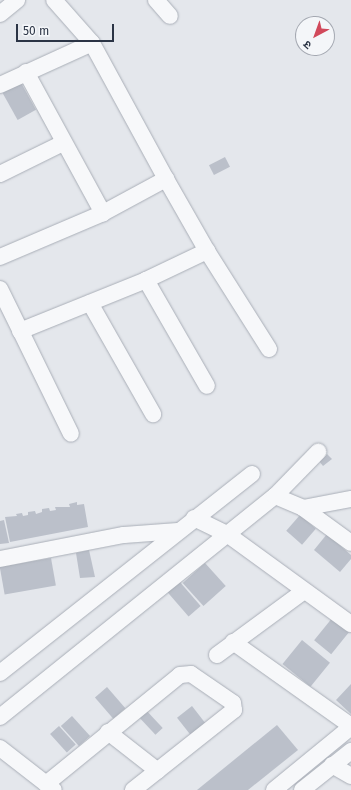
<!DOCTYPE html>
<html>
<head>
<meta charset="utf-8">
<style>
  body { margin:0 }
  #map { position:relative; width:351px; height:790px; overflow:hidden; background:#e4e7ec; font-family:"Fira Sans","Noto Sans Devanagari",sans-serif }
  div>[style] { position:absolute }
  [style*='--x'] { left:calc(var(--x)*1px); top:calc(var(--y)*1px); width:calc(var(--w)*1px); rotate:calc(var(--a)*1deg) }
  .building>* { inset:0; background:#bbc0ca; transform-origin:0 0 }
  .roads { filter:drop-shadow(0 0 1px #a9aeb7) drop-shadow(0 0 1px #a9aeb7) }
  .minor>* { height:16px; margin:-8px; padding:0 8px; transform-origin:8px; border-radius:8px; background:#f7f8fa }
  span { translate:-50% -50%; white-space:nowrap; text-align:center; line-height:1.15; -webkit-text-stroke:3px #f4f6f9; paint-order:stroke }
  .north { position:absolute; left:295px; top:16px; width:40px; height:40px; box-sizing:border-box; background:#f4f6f9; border:1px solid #a4a8b1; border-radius:50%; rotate:221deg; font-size:11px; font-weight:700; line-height:16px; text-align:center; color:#2b3445 }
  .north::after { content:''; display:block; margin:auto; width:14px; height:18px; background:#d1495b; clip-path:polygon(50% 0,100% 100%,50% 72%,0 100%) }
  .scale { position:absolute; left:16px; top:24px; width:98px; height:18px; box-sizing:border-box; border:2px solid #2b3445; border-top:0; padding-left:5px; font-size:12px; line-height:14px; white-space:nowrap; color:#2b3445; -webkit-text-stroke:3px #f4f6f9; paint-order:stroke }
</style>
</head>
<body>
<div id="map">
  <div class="building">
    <i style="left:20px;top:81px;width:33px;height:21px;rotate:61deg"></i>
    <i style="left:225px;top:157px;width:11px;height:18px;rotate:63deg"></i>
    <i style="clip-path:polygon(327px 454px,332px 459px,323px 466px,319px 461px)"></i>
    <i style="clip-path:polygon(77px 502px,77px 505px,84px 504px,88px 527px,10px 542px,5px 517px,17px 516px,16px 514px,22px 513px,23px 516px,28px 515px,28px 512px,35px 511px,36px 514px,42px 512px,42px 509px,49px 508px,50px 511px,56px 510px,55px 507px,70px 507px,69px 504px)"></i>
    <i style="left:300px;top:515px;width:21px;height:21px;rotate:41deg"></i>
    <i style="clip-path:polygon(4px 520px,9px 543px,0 544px,0 521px)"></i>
    <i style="clip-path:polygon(327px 534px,351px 555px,351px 559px,340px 572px,314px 550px)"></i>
    <i style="clip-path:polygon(89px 550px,95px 577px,80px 578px,76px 553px)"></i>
    <i style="left:51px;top:558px;width:28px;height:52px;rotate:80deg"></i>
    <i style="left:205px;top:563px;width:31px;height:30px;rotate:48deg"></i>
    <i style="left:179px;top:581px;width:33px;height:16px;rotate:49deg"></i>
    <i style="left:333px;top:617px;width:22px;height:30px;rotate:39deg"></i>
    <i style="left:302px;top:640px;width:36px;height:31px;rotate:39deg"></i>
    <i style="clip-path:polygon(351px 684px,351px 714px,336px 700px)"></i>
    <i style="left:107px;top:687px;width:28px;height:16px;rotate:49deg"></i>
    <i style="left:192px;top:706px;width:24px;height:19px;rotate:52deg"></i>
    <i style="left:145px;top:709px;width:26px;height:10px;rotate:47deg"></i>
    <i style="left:72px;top:716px;width:27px;height:15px;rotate:48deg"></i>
    <i style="clip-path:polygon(277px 725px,298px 750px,248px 790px,197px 790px)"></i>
    <i style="left:59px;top:726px;width:25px;height:12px;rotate:48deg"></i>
  </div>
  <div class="roads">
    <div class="minor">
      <i style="--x:156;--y:0;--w:21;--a:49"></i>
      <i style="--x:0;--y:14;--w:22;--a:-39"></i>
      <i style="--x:26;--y:72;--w:161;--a:61.4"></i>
      <i style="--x:103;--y:213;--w:72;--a:-28.4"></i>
      <i style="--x:166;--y:179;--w:155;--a:-118.6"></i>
      <i style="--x:92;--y:43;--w:57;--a:-131.5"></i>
      <i style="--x:0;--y:85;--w:101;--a:-24.5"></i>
      <i style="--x:0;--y:174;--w:70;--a:-26.2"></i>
      <i style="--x:207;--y:251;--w:116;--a:57.7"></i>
      <i style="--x:0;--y:257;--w:112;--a:-23.1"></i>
      <i style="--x:146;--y:280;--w:122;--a:60.1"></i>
      <i style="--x:0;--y:289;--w:161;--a:63.9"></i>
      <i style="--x:90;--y:303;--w:128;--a:60.4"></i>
      <i style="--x:20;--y:331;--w:136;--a:-22"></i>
      <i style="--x:146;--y:280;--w:68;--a:-25.4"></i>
      <i style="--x:207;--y:251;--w:83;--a:-119.7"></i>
      <i style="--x:275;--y:496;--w:30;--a:23"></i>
      <i style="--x:303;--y:508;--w:59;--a:36.1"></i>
      <i style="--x:303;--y:508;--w:49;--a:-10.6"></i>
      <i style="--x:194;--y:518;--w:37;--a:26"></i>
      <i style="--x:227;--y:534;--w:153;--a:36"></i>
      <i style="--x:0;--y:559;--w:126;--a:-11"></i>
      <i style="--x:124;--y:535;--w:54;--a:-4.2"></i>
      <i style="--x:233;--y:642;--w:145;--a:35.4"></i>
      <i style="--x:217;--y:655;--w:108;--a:-36.3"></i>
      <i style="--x:0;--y:673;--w:321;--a:-38.3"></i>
      <i style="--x:0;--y:717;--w:353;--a:-38.8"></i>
      <i style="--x:275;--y:496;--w:62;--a:-45.7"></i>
      <i style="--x:108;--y:732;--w:63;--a:38"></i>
      <i style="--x:0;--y:748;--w:68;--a:37.9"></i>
      <i style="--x:332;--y:765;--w:22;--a:30"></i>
      <i style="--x:46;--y:784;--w:173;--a:-39.1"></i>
      <i style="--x:180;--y:675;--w:11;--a:-5"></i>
      <i style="--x:191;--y:674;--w:51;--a:34.6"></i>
      <i style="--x:233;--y:703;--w:7;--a:82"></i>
      <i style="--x:234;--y:710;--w:129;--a:141.6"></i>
      <i style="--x:274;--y:790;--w:99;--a:-39.3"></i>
      <i style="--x:302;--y:790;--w:63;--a:-38.5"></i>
    </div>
  </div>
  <div class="north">उ</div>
  <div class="scale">50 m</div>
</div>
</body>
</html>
